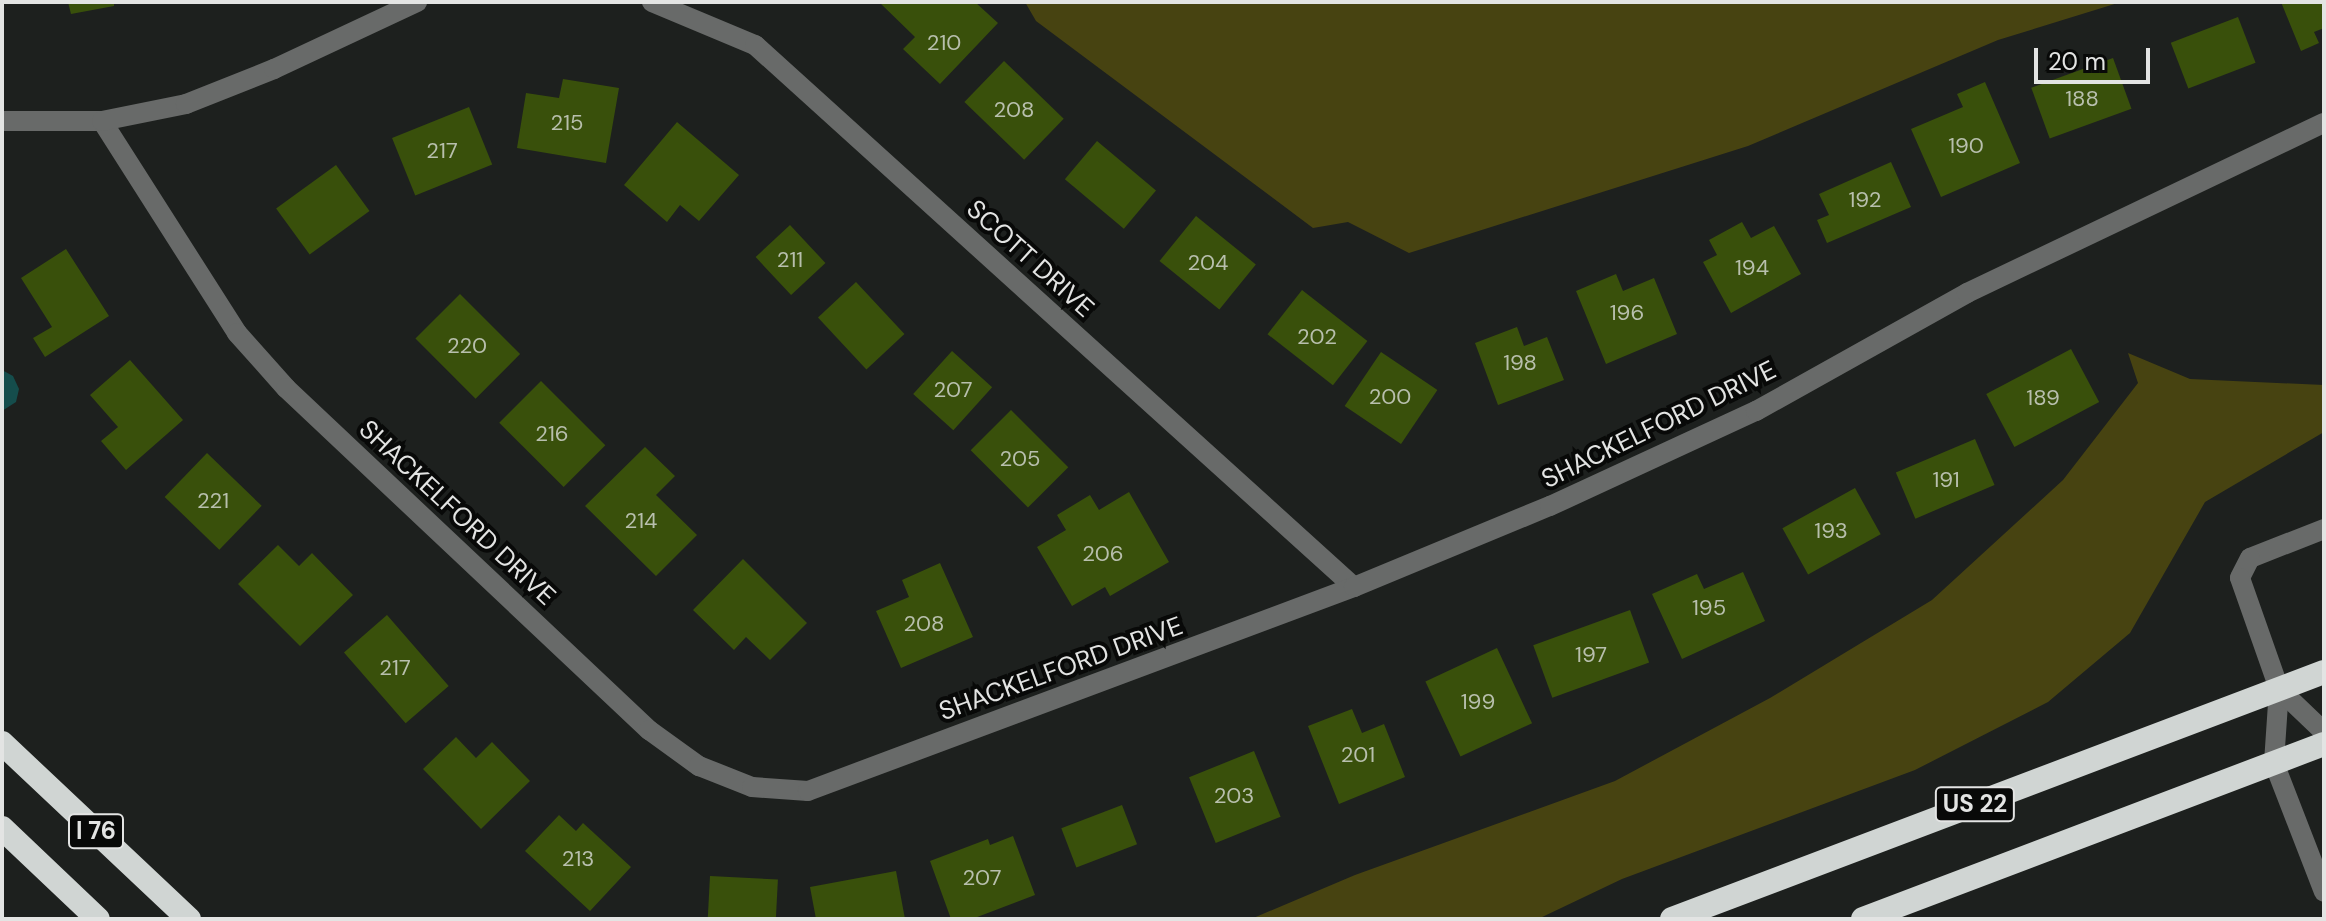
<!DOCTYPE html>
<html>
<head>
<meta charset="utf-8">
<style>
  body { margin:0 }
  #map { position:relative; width:2326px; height:921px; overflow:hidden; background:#1d201e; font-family:"DM Sans",sans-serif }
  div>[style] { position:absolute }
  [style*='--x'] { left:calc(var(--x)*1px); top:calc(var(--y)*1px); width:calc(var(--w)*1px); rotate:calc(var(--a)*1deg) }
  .green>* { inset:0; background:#474311 }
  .water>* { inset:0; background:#154d4c }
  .building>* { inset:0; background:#39500b; transform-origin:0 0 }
  .minor>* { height:20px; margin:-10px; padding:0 10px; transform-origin:10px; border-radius:10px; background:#686a69 }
  .highway>* { height:24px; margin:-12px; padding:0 12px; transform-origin:12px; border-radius:12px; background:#d0d5d3 }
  span { translate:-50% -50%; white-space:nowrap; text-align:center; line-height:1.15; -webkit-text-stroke:8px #080908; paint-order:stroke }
  .number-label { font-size:22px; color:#b8bfad }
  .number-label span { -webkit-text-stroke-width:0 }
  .shield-label span { padding:2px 6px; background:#080908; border:2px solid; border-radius:6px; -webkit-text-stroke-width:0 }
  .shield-label { font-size:24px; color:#e3e4e3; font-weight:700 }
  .street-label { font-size:26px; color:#e3e4e3 }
  .frame { position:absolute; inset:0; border:4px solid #e3e4e3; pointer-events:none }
  .scale { position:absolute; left:2034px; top:48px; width:116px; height:36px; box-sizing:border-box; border:4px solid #e3e4e3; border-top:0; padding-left:10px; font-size:24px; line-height:28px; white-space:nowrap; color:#e3e4e3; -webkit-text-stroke:6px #080908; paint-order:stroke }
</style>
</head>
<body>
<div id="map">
  <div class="green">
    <i style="clip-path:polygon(1025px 2px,2121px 2px,1998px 40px,1748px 146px,1409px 253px,1348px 222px,1313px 228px,1036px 21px)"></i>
    <i style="clip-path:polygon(2128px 353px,2190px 379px,2324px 385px,2324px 432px,2205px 502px,2130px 633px,2048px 702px,1915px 770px,1622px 879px,1538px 919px,1251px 919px,1355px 875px,1615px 781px,1770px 698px,1932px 600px,2063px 480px,2138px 383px)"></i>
  </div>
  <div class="water">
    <i style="clip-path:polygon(2px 370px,13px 376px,19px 389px,16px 402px,2px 411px)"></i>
  </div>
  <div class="building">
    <i style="clip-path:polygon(68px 2px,114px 2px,114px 6px,71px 14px)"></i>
    <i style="clip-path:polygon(879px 2px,975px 2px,998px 23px,940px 84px,903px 49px,915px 37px)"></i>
    <i style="clip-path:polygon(2281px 2px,2324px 2px,2324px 28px,2314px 32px,2319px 43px,2301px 51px)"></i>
    <i style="left:2238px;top:17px;width:49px;height:72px;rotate:69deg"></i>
    <i style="left:2113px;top:58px;width:54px;height:87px;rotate:70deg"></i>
    <i style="left:1004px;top:61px;width:83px;height:57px;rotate:44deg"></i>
    <i style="clip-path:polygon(563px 79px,619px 88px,606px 163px,517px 148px,526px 93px,559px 98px)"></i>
    <i style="clip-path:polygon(1985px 82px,2020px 163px,1941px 197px,1911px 129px,1963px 107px,1957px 94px)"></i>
    <i style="left:469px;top:107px;width:62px;height:83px;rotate:68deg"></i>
    <i style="clip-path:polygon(677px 122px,739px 175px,699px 221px,680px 205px,667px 222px,624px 185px)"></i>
    <i style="left:1097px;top:141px;width:77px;height:50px;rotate:40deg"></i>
    <i style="clip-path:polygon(1891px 162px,1911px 207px,1827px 243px,1817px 220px,1829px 215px,1819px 194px)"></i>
    <i style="left:336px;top:165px;width:57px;height:74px;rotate:54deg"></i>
    <i style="left:1196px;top:216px;width:77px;height:58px;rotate:39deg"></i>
    <i style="clip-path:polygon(1742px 222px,1751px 238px,1774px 226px,1801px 274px,1731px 313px,1703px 262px,1717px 255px,1709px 240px)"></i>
    <i style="left:790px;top:225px;width:52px;height:47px;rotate:47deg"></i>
    <i style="clip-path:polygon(66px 249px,109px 316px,45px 357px,33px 338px,52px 327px,21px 278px)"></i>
    <i style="clip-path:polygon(1616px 274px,1623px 291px,1654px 278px,1677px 334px,1606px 364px,1576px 291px)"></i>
    <i style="left:856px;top:282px;width:71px;height:52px;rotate:47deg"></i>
    <i style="left:1302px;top:290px;width:83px;height:56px;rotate:38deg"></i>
    <i style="left:460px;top:294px;width:85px;height:63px;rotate:45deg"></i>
    <i style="clip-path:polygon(1517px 327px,1524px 346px,1547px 337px,1564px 380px,1498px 405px,1475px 343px)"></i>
    <i style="left:2071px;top:349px;width:60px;height:96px;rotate:62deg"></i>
    <i style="left:952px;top:351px;width:54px;height:58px;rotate:42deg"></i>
    <i style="left:1381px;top:352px;width:68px;height:65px;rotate:34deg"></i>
    <i style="clip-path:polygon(130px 360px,183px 420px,126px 470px,101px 441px,118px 427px,90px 395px)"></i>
    <i style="left:541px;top:381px;width:91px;height:59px;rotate:45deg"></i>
    <i style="left:1011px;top:410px;width:81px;height:57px;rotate:45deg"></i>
    <i style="left:1975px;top:439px;width:50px;height:86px;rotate:67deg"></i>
    <i style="clip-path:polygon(645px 447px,675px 476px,656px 495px,697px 535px,656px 576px,585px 506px)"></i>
    <i style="left:207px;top:453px;width:76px;height:61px;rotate:44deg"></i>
    <i style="left:1855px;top:488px;width:53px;height:83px;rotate:61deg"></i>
    <i style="clip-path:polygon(1129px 492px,1169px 562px,1110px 596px,1105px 587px,1072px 606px,1037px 547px,1066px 530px,1057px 515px,1090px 495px,1099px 510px)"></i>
    <i style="clip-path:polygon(278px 545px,299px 566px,312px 553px,353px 595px,300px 646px,238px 584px)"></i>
    <i style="clip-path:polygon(743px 559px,807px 623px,770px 660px,746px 637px,734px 650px,693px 610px)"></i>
    <i style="clip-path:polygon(940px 563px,973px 637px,901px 668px,876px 611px,909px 597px,902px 580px)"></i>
    <i style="clip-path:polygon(1743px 572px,1765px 621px,1682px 659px,1652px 594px,1697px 574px,1704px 589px)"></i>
    <i style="left:1630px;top:610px;width:56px;height:103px;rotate:70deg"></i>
    <i style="left:387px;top:615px;width:94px;height:57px;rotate:49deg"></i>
    <i style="left:1497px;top:648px;width:83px;height:79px;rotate:65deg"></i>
    <i style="clip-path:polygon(1352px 709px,1362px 733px,1384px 724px,1405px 777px,1339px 804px,1308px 726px)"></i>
    <i style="clip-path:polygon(456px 737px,476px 758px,492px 742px,530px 781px,481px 829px,423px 769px)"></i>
    <i style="left:1254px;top:751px;width:71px;height:70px;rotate:68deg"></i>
    <i style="left:1122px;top:805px;width:42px;height:65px;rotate:69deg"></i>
    <i style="clip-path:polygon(559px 815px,576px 831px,583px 823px,631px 867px,590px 911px,525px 851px)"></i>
    <i style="clip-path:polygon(1013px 836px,1035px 895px,972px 919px,951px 919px,930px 861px,988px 839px,990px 845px)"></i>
    <i style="clip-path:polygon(896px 871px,905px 919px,816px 919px,810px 887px)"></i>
    <i style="left:710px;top:876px;width:68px;height:43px;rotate:3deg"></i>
  </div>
  <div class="minor">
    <i style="--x:652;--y:2;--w:112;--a:22.7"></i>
    <i style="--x:755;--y:45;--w:808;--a:42.14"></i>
    <i style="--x:2;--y:121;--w:100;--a:0"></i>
    <i style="--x:102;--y:121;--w:251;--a:57.5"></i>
    <i style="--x:237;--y:333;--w:74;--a:48.3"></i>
    <i style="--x:286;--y:388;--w:499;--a:43.3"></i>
    <i style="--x:649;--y:730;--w:62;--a:35.8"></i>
    <i style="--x:699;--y:766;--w:57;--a:21.6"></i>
    <i style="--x:752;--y:787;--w:56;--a:4.1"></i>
    <i style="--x:808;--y:791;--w:583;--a:-20.49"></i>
    <i style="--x:1354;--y:587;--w:212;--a:-22.5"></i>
    <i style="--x:1550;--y:506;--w:227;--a:-24.8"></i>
    <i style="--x:1756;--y:411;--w:242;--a:-29.2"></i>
    <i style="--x:1967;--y:293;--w:395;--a:-25.5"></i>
    <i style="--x:102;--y:121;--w:86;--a:-11.4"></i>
    <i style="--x:186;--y:104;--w:95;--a:-21.7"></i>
    <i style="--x:274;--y:69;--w:158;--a:-25.1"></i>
    <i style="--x:2324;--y:529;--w:79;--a:158.6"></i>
    <i style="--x:2250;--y:558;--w:22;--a:117"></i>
    <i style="--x:2240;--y:578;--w:118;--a:70.6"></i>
    <i style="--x:2279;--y:689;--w:74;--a:93.9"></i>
    <i style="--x:2274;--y:763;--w:138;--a:68.8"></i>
    <i style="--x:2279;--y:689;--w:62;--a:43.7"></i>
  </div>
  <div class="highway">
    <i style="--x:2;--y:743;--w:257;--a:43.3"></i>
    <i style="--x:2;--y:828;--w:132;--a:43.5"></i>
    <i style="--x:1672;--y:919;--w:697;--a:-20.75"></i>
    <i style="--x:1863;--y:919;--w:493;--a:-20.8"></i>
  </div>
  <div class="number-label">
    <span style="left:944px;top:43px">210</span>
    <span style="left:2082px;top:99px">188</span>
    <span style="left:1014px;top:110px">208</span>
    <span style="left:567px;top:123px">215</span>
    <span style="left:1966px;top:146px">190</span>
    <span style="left:442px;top:151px">217</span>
    <span style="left:1865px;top:200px">192</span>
    <span style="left:790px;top:260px">211</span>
    <span style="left:1208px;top:263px">204</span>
    <span style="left:1752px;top:268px">194</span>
    <span style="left:1627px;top:313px">196</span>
    <span style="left:1317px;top:337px">202</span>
    <span style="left:467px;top:346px">220</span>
    <span style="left:1520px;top:363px">198</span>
    <span style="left:953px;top:390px">207</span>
    <span style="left:1390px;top:397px">200</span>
    <span style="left:2043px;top:398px">189</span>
    <span style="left:552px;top:434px">216</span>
    <span style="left:1020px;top:459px">205</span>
    <span style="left:1946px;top:480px">191</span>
    <span style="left:213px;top:501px">221</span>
    <span style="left:641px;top:521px">214</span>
    <span style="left:1831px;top:531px">193</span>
    <span style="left:1103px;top:554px">206</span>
    <span style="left:1709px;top:608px">195</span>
    <span style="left:924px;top:624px">208</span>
    <span style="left:1591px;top:655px">197</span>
    <span style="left:395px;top:668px">217</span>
    <span style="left:1478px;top:702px">199</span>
    <span style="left:1358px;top:755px">201</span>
    <span style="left:1234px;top:796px">203</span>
    <span style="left:578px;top:859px">213</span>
    <span style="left:982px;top:878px">207</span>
  </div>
  <div class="shield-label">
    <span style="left:1975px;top:804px">US 22</span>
    <span style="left:96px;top:831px">I 76</span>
  </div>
  <div class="street-label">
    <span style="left:1030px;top:259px;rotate:42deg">SCOTT DRIVE</span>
    <span style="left:1659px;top:425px;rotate:-26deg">SHACKELFORD DRIVE</span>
    <span style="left:457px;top:513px;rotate:43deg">SHACKELFORD DRIVE</span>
    <span style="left:1061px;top:669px;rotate:-20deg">SHACKELFORD DRIVE</span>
  </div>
  <div class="frame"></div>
  <div class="scale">20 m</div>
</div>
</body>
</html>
